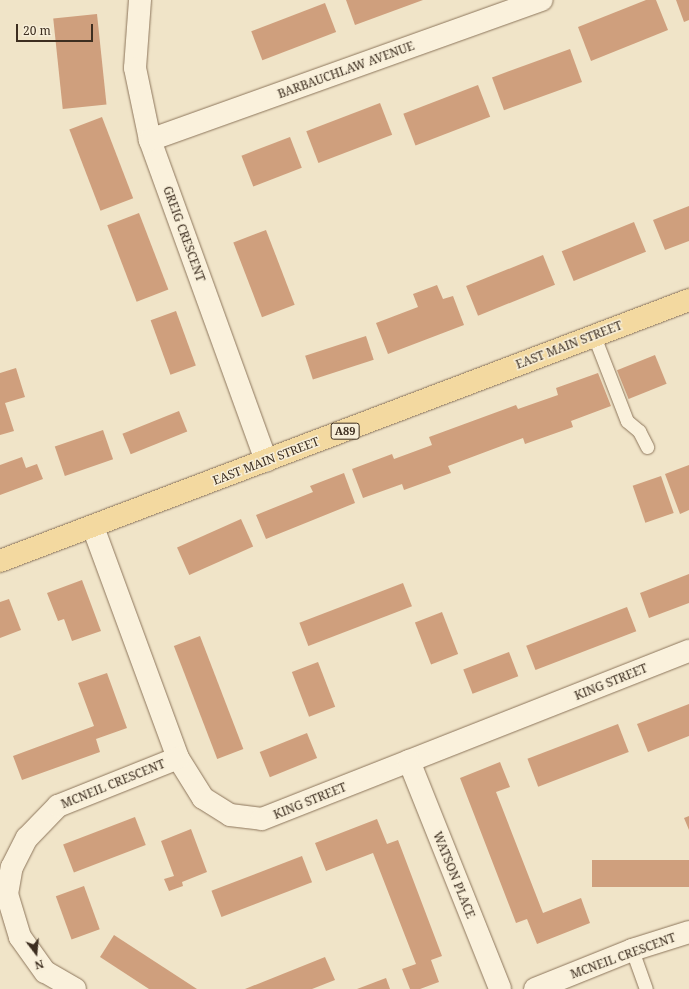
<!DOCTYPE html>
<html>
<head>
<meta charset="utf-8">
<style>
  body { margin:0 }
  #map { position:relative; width:689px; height:989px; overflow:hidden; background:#f0e4c8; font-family:"Noto Serif",serif }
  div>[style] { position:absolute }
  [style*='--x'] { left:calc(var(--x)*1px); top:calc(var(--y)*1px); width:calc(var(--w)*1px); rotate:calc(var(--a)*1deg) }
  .building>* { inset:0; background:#cf9f7d; transform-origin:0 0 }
  .roads { filter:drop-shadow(0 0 1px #8d765c) drop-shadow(0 0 1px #8d765c) }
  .service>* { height:13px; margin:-6.5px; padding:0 6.5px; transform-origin:6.5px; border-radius:6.5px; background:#faf1dc }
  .minor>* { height:22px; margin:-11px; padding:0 11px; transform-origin:11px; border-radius:11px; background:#faf1dc }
  .primary>* { height:22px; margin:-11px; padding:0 11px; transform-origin:11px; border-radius:11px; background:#f3d9a0 }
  span { translate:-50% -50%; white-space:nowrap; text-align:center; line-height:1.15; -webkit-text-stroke:3px #f7eed8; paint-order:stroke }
  .shield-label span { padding:1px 3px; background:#f7eed8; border:1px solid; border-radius:3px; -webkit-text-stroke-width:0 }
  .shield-label { font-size:11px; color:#3d2e20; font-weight:700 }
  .street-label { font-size:12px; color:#3d2e20 }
  .north { position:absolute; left:16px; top:933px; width:40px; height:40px; -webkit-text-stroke:3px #f7eed8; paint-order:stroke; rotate:164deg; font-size:11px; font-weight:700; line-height:16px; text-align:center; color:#3d2e20 }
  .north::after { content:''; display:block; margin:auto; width:14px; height:18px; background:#3d2e20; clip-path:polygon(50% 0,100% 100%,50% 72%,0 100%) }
  .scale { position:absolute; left:16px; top:24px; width:77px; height:18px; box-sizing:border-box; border:2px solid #3d2e20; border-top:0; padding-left:5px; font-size:12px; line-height:14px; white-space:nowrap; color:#3d2e20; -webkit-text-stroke:3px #f7eed8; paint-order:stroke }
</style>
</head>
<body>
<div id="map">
  <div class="building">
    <i style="clip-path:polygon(346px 0,423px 0,355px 25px)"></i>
    <i style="clip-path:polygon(646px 0,656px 0,668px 30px,591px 61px,578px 27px)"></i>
    <i style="clip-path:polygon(676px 0,689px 0,689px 20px,684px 22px)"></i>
    <i style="left:325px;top:3px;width:31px;height:79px;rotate:69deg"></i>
    <i style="left:97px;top:14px;width:91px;height:44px;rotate:84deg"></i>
    <i style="left:570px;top:49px;width:35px;height:83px;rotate:70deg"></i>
    <i style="left:478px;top:85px;width:34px;height:80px;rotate:69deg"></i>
    <i style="left:380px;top:103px;width:34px;height:79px;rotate:69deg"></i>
    <i style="left:102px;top:117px;width:87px;height:35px;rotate:69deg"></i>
    <i style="left:290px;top:137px;width:33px;height:52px;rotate:69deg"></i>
    <i style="clip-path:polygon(689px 206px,689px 241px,665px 250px,653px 220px)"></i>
    <i style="left:139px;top:213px;width:82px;height:34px;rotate:69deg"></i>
    <i style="left:634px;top:222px;width:32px;height:78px;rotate:68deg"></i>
    <i style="left:266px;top:230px;width:80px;height:35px;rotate:69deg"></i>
    <i style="left:543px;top:255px;width:32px;height:83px;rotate:68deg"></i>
    <i style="clip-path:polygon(437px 285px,443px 299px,453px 296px,464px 325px,388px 354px,376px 323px,418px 307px,413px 294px)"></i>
    <i style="left:176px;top:311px;width:58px;height:27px;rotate:70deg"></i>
    <i style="left:366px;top:336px;width:25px;height:64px;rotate:72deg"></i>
    <i style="left:655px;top:355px;width:31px;height:41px;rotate:68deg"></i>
    <i style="clip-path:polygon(16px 368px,25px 397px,5px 403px,14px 431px,0 435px,0 373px)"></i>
    <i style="clip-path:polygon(598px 373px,611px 406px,571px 421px,573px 427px,525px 444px,523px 438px,448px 466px,451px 473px,404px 490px,402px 484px,363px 498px,352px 469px,392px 454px,394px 459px,432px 445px,429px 437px,516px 405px,518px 409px,558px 395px,556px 388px)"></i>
    <i style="left:179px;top:411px;width:22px;height:61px;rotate:68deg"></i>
    <i style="left:103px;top:430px;width:31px;height:51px;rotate:71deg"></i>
    <i style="clip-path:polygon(22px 457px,26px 468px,37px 464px,43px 479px,0 495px,0 465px)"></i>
    <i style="clip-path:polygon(689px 465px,689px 510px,680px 514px,665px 474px)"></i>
    <i style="clip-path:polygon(344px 473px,355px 503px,266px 539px,256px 515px,313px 492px,310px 486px)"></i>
    <i style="left:661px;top:476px;width:39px;height:30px;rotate:71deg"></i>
    <i style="left:241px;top:519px;width:30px;height:70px;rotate:66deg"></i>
    <i style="clip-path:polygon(689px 574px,689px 603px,649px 618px,640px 593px)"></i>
    <i style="clip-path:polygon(82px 580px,101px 631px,72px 641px,64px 619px,58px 621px,47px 593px)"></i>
    <i style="left:403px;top:583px;width:25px;height:111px;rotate:69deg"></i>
    <i style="clip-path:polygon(9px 599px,21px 630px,0 638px,0 602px)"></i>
    <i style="left:627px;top:607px;width:26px;height:108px;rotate:69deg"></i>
    <i style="left:442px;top:612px;width:45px;height:29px;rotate:69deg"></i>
    <i style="left:200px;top:636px;width:121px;height:28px;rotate:69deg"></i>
    <i style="left:509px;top:652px;width:26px;height:49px;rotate:69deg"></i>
    <i style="left:318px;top:662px;width:48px;height:28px;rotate:69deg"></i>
    <i style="clip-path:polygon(107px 673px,127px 728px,96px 739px,100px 752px,22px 780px,13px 756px,94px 726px,78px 683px)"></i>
    <i style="clip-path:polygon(689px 704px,689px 736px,648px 752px,637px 724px)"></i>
    <i style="left:618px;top:724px;width:30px;height:97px;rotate:69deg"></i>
    <i style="left:307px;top:733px;width:27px;height:51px;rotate:68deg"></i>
    <i style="clip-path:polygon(500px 762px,510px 787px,496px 792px,543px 913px,581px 898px,590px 923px,537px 944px,527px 919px,516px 923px,460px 778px)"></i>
    <i style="clip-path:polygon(689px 816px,689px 830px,684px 818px)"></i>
    <i style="left:135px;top:817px;width:30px;height:77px;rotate:69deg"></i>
    <i style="clip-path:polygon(377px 819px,387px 844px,398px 840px,442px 956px,431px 960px,439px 982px,420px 989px,410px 989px,402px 969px,416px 964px,373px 853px,326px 871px,315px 843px)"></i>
    <i style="clip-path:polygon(191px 829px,207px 872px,182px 882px,183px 886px,169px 891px,164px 879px,174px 876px,161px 841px)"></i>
    <i style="left:302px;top:856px;width:28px;height:97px;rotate:69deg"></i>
    <i style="left:689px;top:860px;width:27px;height:97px;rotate:90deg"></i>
    <i style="left:84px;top:886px;width:46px;height:30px;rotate:70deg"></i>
    <i style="clip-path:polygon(114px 935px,197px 989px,149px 989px,100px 957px)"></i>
    <i style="clip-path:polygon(325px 957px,335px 980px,312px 989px,245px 989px)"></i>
    <i style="clip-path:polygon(386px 978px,390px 989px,357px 989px)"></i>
  </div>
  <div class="roads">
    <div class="service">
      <i style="--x:594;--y:336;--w:91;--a:68.8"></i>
      <i style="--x:627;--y:421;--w:16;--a:40"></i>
      <i style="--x:639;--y:431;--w:18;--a:63"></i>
      <i style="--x:632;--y:950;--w:41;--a:70.3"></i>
    </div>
    <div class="minor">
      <i style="--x:140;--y:0;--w:68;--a:94.2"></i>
      <i style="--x:135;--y:68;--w:74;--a:78.2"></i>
      <i style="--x:150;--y:140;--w:341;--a:70.1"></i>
      <i style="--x:150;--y:140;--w:416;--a:-19.7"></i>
      <i style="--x:93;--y:527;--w:246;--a:69.8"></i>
      <i style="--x:178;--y:758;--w:47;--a:58"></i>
      <i style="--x:203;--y:798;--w:32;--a:32"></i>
      <i style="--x:230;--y:815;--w:32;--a:7"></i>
      <i style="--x:262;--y:819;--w:459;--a:-21.5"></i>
      <i style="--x:409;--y:761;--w:245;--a:68.2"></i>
      <i style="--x:75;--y:989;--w:34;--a:-150"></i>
      <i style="--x:45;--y:972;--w:43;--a:-125.5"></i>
      <i style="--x:20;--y:937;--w:45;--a:-106.8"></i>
      <i style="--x:7;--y:894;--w:27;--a:-80"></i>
      <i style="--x:12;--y:867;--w:33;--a:-63"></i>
      <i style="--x:27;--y:838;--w:45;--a:-45.9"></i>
      <i style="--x:58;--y:806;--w:129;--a:-21.8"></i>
      <i style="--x:535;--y:989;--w:105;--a:-21.9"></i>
      <i style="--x:632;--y:950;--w:60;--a:-17.5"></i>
    </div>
    <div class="primary">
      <i style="--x:0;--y:561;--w:737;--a:-20.75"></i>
    </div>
  </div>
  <div class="shield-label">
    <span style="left:345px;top:431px">A89</span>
  </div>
  <div class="street-label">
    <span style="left:346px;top:70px;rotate:-20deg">BARBAUCHLAW AVENUE</span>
    <span style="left:184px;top:234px;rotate:70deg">GREIG CRESCENT</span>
    <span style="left:569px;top:345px;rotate:-21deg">EAST MAIN STREET</span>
    <span style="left:266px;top:461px;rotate:-21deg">EAST MAIN STREET</span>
    <span style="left:611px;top:682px;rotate:-22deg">KING STREET</span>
    <span style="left:113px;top:784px;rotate:-22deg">MCNEIL CRESCENT</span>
    <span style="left:310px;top:801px;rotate:-22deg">KING STREET</span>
    <span style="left:454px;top:875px;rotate:68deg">WATSON PLACE</span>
    <span style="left:623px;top:956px;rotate:-20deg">MCNEIL CRESCENT</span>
  </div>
  <div class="north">N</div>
  <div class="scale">20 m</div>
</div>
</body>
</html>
